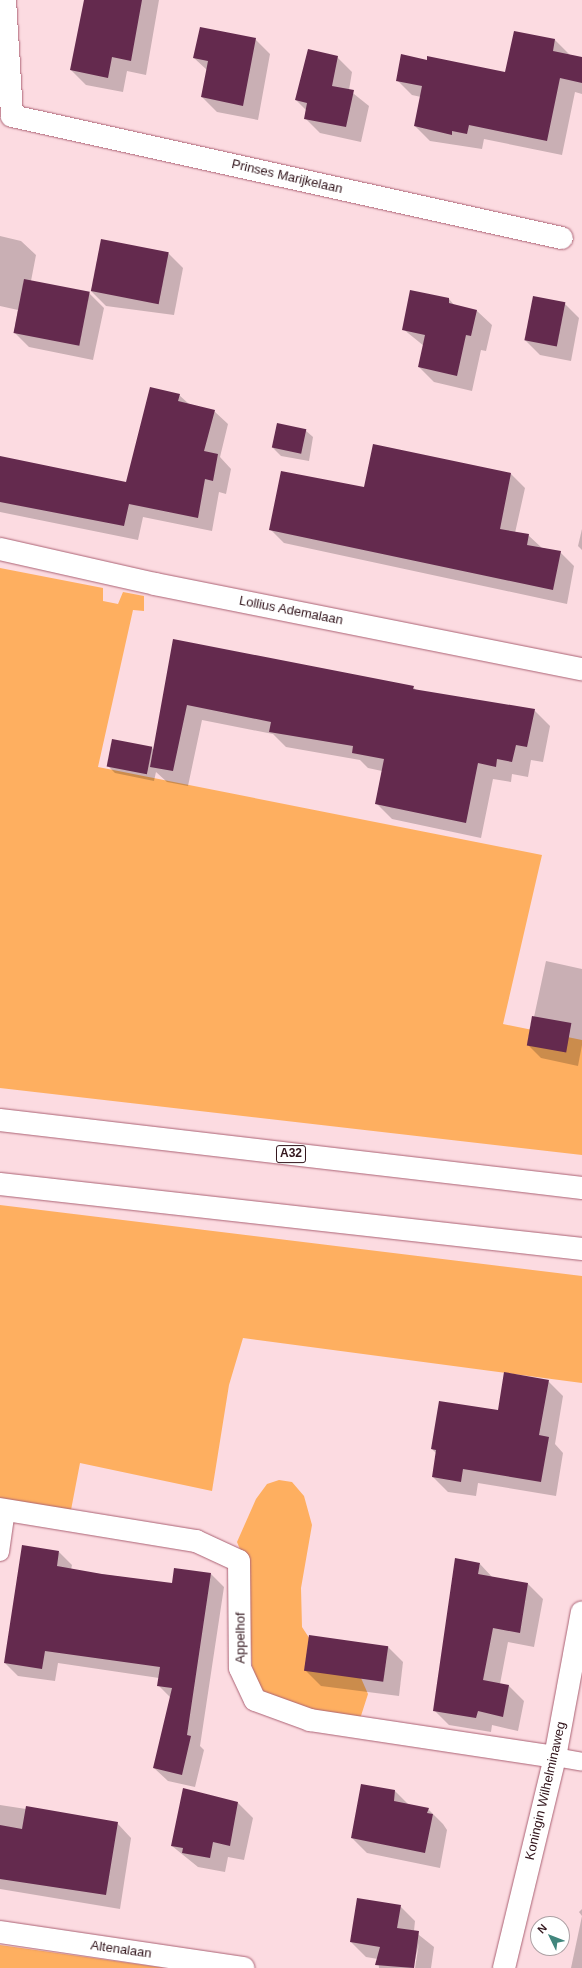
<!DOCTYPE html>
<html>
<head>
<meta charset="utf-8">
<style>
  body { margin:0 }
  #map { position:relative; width:582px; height:1968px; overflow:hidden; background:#fcdbe1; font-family:Arial,sans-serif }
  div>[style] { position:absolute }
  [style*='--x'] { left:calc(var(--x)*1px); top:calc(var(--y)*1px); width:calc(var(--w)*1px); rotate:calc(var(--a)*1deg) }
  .green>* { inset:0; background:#feaf60 }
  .shadow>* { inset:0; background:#0003 }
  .building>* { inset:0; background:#642a4e; transform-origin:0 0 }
  .roads { filter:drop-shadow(0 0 1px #ab6274) drop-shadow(0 0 1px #ab6274) }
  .service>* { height:18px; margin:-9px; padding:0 9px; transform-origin:9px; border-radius:9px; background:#fff }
  .minor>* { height:22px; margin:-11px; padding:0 11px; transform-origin:11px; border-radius:11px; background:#fff }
  .motorway>* { height:22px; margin:-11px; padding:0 11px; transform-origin:11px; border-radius:11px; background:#fff }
  span { translate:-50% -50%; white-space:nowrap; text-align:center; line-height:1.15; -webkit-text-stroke:4px #fff; paint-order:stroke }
  .shield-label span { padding:1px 3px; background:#fff; border:1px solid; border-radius:3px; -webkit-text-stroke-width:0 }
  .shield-label { font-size:12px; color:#32151c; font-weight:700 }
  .street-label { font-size:13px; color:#32151c }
  .north { position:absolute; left:530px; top:1916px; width:40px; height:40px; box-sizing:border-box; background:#fff; border:1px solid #ada1a4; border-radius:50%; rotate:313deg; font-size:11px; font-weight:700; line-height:16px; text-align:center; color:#32151c }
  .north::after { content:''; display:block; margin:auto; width:14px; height:18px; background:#41867d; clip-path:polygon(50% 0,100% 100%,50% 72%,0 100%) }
</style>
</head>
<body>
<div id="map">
  <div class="green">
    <i style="clip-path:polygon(0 568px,103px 588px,103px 601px,118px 604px,123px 592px,144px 596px,144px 611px,133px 610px,98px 767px,542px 855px,503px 1024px,582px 1040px,582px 1155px,0 1088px)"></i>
    <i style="clip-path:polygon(0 1205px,582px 1276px,582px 1383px,243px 1338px,229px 1385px,212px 1491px,80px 1463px,71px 1510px,0 1499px)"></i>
    <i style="clip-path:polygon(279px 1480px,292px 1482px,304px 1496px,312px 1525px,301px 1588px,302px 1627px,321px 1656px,361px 1678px,368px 1694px,359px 1722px,286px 1710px,261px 1692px,252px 1666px,248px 1569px,237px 1542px,256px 1499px,267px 1484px)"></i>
    <i style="clip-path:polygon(0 1945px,165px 1968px,0 1968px)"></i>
  </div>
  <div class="shadow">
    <i style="clip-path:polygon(85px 0,159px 0,146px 75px,127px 71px,123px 92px,86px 85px,71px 70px)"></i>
    <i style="clip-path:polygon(515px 32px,555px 40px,570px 55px,582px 58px,582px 94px,575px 92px,562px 155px,484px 139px,482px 149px,430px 141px,415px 126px,421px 97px,412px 95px,397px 80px,427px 61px,506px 73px)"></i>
    <i style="clip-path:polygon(255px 39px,270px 54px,258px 120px,217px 112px,202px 97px,207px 70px,194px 58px)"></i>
    <i style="clip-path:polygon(337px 57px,352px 72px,349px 90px,369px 106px,361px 142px,320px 133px,305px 118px,306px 110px,296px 100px)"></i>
    <i style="clip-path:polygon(0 236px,21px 241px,36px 255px,31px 281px,89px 293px,104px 308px,93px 360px,29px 347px,14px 332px,18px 310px,0 306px)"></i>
    <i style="clip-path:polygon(168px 253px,183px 268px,174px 315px,106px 306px,91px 291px)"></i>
    <i style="clip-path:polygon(449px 299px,455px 306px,477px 311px,492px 325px,486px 351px,481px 350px,472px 391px,434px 382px,419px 367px,424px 346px,403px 329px)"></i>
    <i style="clip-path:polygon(564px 303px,579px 318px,571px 361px,540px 355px,525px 340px)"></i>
    <i style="clip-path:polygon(179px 395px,189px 404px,214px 411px,228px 424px,220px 457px,231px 469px,226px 494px,219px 492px,212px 531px,143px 517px,138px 540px,0 512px,0 457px,127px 483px)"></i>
    <i style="clip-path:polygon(305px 430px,313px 437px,309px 461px,281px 456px,273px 448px)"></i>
    <i style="clip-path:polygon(374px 445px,511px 474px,525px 488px,515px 533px,528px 535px,542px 548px,560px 552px,574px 566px,567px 604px,284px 543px,270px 529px,365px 488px)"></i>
    <i style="clip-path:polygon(582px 529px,582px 550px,578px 546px)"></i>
    <i style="clip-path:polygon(174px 640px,413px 687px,417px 691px,534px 710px,550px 726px,543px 762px,531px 760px,528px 777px,512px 774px,511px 782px,493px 779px,481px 838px,392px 819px,376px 803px,382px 771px,368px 768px,360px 760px,286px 747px,273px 734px,202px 720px,188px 786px,167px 782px,156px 772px,154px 781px,115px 773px,108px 766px,152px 748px,154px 750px)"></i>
    <i style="clip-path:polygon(546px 961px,582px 969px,582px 1045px,578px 1066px,541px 1058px,528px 1045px)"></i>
    <i style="clip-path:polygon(548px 1381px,563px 1396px,555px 1444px,563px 1453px,556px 1496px,478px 1483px,476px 1496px,448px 1492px,433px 1477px,437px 1454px,432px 1449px)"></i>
    <i style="clip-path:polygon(59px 1552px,72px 1565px,71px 1570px,172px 1584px,211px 1574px,224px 1587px,200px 1746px,204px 1750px,195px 1787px,168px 1781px,154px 1768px,171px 1698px,158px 1685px,159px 1678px,58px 1663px,55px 1681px,18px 1676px,5px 1663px)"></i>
    <i style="clip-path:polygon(480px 1564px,493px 1578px,528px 1584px,543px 1599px,534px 1647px,508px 1642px,500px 1684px,509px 1686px,524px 1701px,518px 1731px,492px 1725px,491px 1732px,449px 1725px,434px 1710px)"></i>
    <i style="clip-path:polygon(310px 1636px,388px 1647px,403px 1662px,399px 1696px,321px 1686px,306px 1671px)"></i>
    <i style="clip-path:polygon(362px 1785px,395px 1791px,409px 1805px,428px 1809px,443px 1824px,447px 1830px,440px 1868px,367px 1853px,352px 1838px)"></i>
    <i style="clip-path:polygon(238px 1803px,253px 1818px,244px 1860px,228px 1857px,225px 1872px,198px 1867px,172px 1846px)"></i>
    <i style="clip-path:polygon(0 1805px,117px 1823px,131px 1838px,120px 1909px,0 1889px)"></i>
    <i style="clip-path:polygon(400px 1906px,415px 1921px,414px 1931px,434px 1947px,431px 1968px,415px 1968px,419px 1943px,413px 1968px,379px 1968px,378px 1959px,366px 1957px,351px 1942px)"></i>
    <i style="clip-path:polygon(582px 1909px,582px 1916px,579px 1912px)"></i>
    <i style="clip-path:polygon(582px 1916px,582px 1968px,571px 1968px)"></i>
  </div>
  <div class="building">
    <i style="clip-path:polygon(84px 0,142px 0,131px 61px,112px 57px,108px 78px,70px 70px)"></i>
    <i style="clip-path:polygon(200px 27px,256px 38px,243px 106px,201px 97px,208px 61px,193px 58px)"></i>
    <i style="clip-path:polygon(514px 31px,555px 39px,553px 51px,582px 57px,582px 83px,560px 78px,547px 141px,469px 125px,467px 134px,452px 131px,452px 135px,414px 126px,422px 86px,396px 81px,401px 54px,427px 60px,427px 56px,505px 72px)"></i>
    <i style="clip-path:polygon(308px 49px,338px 56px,332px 86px,354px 90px,346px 127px,304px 119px,307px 103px,295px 100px)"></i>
    <i style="left:101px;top:239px;width:69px;height:53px;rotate:11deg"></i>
    <i style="left:24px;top:279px;width:67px;height:55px;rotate:11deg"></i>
    <i style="clip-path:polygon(410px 290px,449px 298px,449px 303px,477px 310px,471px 336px,466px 335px,457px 376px,418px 367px,425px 335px,402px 330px)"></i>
    <i style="left:533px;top:296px;width:33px;height:45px;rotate:11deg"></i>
    <i style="clip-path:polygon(150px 387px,180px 394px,178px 401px,215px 410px,204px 451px,218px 454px,213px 481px,205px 479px,198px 518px,129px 504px,124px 526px,0 502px,0 456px,126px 482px)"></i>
    <i style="left:277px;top:423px;width:30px;height:25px;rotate:12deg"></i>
    <i style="clip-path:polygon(373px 444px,511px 473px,500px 529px,529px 534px,527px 545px,561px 551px,553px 590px,269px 530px,281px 471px,364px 487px)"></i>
    <i style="clip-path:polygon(173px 639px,414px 686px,413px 689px,535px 709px,527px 747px,516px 745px,512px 762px,497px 759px,496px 767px,478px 763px,466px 823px,375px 804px,384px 759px,352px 753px,353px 746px,269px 732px,271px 722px,187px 705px,173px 771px,150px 767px)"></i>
    <i style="left:112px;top:739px;width:41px;height:28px;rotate:11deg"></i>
    <i style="left:532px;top:1016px;width:40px;height:30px;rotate:10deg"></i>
    <i style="clip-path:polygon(504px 1372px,549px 1380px,539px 1435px,549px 1437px,541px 1482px,463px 1469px,461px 1482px,432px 1477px,436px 1450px,431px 1449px,439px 1401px,498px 1410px)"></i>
    <i style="clip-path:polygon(22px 1545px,59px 1551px,57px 1566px,102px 1574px,172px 1583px,174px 1568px,211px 1573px,187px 1735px,191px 1736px,182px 1775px,153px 1768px,172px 1688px,157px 1686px,160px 1667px,45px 1651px,42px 1669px,4px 1663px)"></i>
    <i style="clip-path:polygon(455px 1558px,480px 1563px,478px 1574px,528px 1583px,520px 1633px,493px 1628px,483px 1680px,509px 1685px,503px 1717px,478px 1711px,476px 1718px,433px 1711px)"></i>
    <i style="left:309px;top:1635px;width:80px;height:36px;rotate:8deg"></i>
    <i style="clip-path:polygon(361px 1784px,395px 1790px,394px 1801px,429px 1808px,427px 1813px,433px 1814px,425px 1853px,351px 1838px)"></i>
    <i style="clip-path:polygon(183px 1788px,238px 1802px,230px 1846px,213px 1842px,210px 1858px,182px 1853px,183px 1848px,171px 1846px)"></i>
    <i style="clip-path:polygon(26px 1806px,118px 1822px,106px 1895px,0 1879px,0 1825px,22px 1829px)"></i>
    <i style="clip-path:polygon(357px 1898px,401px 1905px,397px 1928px,419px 1931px,414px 1968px,375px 1965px,380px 1947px,350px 1942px)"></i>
  </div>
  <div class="roads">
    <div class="service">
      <i style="--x:0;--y:1552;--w:42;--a:-81.9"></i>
      <i style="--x:555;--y:1757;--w:27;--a:10"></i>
    </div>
    <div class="minor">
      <i style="--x:5;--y:0;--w:116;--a:86.5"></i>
      <i style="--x:12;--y:116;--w:563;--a:12.51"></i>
      <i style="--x:0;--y:549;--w:159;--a:12.7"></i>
      <i style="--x:155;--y:584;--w:435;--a:11.3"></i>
      <i style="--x:0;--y:1509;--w:199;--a:9.3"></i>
      <i style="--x:196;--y:1541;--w:47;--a:24.9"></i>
      <i style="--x:239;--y:1561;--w:107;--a:89.5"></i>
      <i style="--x:240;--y:1668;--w:35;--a:65"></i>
      <i style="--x:255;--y:1700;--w:59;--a:20"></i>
      <i style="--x:310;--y:1720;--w:248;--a:8.6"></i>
      <i style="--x:0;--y:1932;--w:246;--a:8.4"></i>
      <i style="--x:504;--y:1968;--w:217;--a:-76.4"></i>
      <i style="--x:555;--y:1757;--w:147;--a:-79.5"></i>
    </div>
    <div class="motorway">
      <i style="--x:0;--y:1120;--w:586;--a:6.66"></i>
      <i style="--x:0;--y:1184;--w:586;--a:6.37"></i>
    </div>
  </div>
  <div class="shield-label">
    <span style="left:291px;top:1154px">A32</span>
  </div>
  <div class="street-label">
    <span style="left:287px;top:177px;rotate:13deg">Prinses Marijkelaan</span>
    <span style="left:291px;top:611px;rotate:11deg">Lollius Ademalaan</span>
    <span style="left:241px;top:1638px;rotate:-90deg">Appelhof</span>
    <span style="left:546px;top:1791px;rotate:-77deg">Koningin Wilhelminaweg</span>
    <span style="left:121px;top:1950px;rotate:8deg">Altenalaan</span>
  </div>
  <div class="north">N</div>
</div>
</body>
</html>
